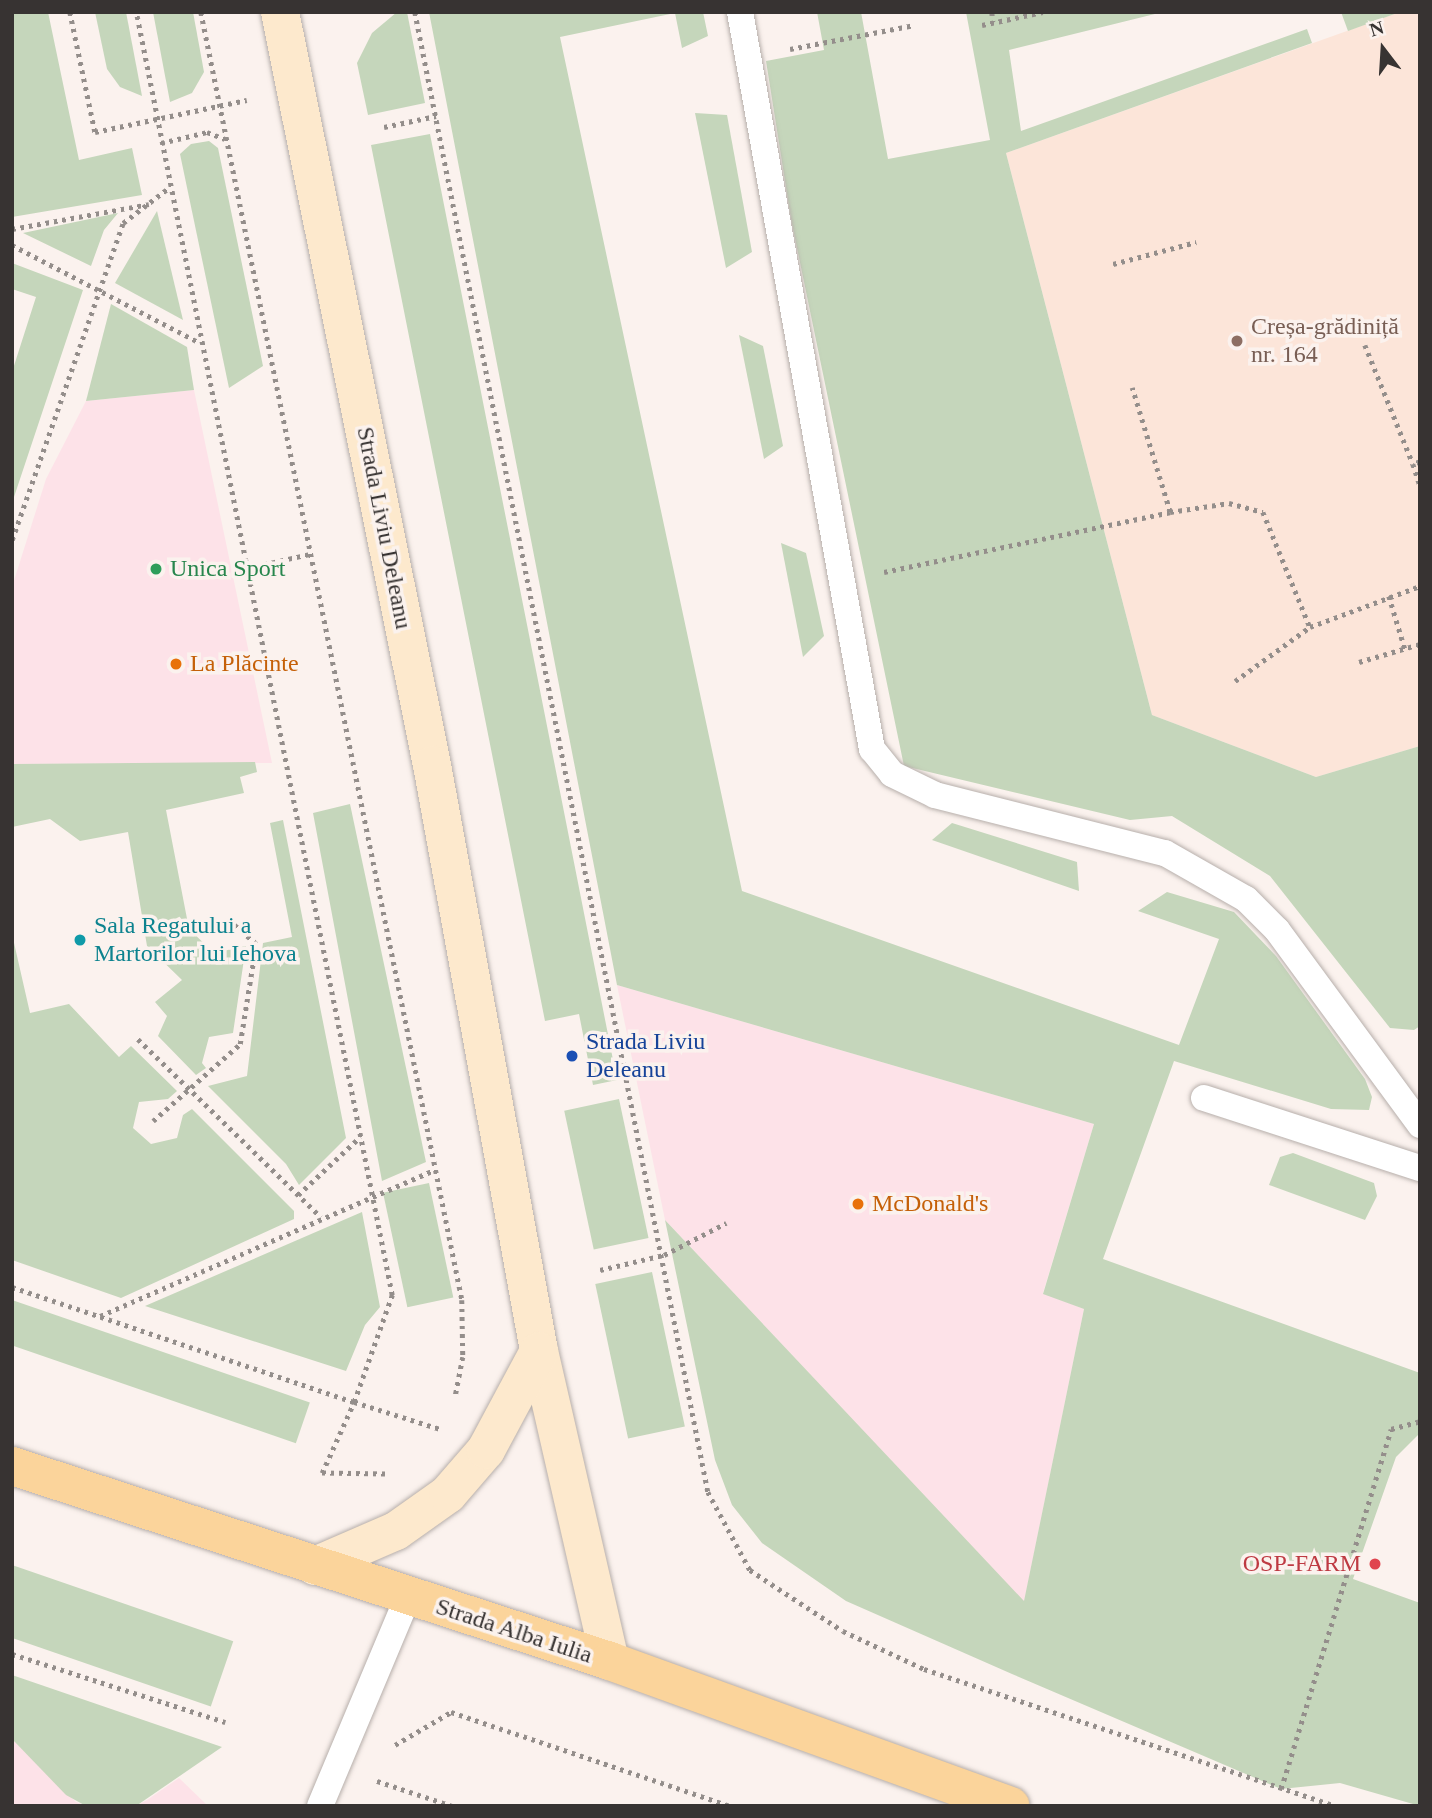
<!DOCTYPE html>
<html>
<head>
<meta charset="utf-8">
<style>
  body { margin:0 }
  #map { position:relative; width:1432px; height:1818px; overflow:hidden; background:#fbf2ee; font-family:Georgia,serif }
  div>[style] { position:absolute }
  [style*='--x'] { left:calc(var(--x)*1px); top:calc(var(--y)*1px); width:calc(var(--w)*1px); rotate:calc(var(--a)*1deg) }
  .commercial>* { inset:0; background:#fde2e8 }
  .education>* { inset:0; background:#fce5d9 }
  .green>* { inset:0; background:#c5d6bb; transform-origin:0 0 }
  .path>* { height:4.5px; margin-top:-2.25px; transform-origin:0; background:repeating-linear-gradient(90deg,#948e8b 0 3.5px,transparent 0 8.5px) }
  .roads { filter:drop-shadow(0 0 2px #b7afab) drop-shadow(0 0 2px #b7afab) }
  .lane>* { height:26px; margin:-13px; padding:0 13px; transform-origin:13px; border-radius:13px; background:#fff }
  .secondary>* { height:38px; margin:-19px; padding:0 19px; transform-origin:19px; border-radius:19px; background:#fde9cd }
  .primary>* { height:38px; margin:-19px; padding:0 19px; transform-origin:19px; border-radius:19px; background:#fbd49b }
  .dots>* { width:19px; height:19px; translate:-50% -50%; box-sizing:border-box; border:4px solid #fbf2ee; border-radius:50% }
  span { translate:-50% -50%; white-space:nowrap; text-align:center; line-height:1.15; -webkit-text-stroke:7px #fbf2ee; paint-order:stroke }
  .education-label { font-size:24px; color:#785e54 }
  .left { translate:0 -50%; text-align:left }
  .street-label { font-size:24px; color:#373332 }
  .leisure-label { font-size:24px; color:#27864d }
  .food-label { font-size:24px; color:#c56008 }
  .culture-label { font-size:24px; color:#0d838f }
  .transit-label { font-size:24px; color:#164399 }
  .health-label { font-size:24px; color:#be3a42 }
  .right { translate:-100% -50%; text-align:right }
  .frame { position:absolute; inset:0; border:14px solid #373332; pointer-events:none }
  .north { position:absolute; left:1348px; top:14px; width:70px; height:70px; -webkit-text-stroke:5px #fbf2ee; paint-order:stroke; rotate:343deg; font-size:19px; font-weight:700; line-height:28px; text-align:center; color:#373332 }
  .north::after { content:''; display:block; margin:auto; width:24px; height:32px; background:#373332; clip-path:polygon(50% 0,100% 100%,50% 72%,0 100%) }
</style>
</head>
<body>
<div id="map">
  <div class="commercial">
    <i style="clip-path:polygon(194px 390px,272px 763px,12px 764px,12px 587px,46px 479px,86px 401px)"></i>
    <i style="clip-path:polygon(617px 985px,1094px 1124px,1043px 1293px,1084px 1309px,1024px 1602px,665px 1220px)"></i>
    <i style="clip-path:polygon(12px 1739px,76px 1802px,86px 1806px,12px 1806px)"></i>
    <i style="clip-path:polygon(179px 1778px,208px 1806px,136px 1806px,147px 1800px)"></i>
  </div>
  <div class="education">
    <i style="clip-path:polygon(1400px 12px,1420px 12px,1420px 746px,1316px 777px,1152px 715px,1006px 153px)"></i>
  </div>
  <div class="green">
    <i style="clip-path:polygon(12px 12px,48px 12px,79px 160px,132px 148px,142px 195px,12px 217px)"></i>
    <i style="clip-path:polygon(95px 12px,126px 12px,142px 96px,120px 87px,107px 69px)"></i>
    <i style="clip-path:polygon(153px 12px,193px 12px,204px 72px,192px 93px,170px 102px)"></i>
    <i style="clip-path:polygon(397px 12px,407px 12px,425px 103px,368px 115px,357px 63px,372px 33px)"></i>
    <i style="clip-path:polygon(429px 12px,703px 12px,708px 36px,682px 48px,675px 13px,560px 37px,742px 891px,1179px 1045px,1219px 939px,1138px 911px,1167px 892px,1234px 912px,1276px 956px,1365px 1079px,1372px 1097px,1369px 1110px,1331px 1109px,1174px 1061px,1103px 1259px,1420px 1373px,1420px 1433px,1396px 1457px,1353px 1579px,1420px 1603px,1420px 1806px,1340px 1783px,1281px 1789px,1012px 1674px,846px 1601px,762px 1543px,732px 1505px,715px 1460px,665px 1220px,1024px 1601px,1084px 1309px,1043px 1294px,1094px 1124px,617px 985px)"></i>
    <i style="clip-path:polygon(817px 12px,861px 12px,888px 159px,990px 140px,966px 12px,1163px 12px,1009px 50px,1021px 131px,1307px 29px,1312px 43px,1006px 153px,1152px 715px,1316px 777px,1420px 746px,1420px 1026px,1414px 1030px,1390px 1028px,1270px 876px,1172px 816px,1130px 820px,904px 766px,791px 219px,766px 61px,824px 50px)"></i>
    <i style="clip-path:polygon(1341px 12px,1400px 12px,1348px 31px)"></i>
    <i style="clip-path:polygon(695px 113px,727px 115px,752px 252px,726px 268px)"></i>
    <i style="clip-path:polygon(430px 134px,617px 1080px,593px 1085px,579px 1014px,545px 1021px,371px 145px)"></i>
    <i style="clip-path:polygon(209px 141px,218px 148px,263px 366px,229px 388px,180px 154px,191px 144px)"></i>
    <i style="clip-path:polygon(157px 211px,183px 320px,115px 283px)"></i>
    <i style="clip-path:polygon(118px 213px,104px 230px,91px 266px,23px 233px)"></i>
    <i style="clip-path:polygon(12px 263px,83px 290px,12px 503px,12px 372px,36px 297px,12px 289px)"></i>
    <i style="clip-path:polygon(111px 304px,187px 347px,194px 390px,86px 401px)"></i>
    <i style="clip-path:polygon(739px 335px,763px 346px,783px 446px,764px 459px)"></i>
    <i style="clip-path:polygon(781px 543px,806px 553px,824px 636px,803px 657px)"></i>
    <i style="clip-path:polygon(255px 762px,257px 772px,240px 777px,244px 793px,166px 810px,189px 929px,214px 953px,246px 946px,233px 1033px,209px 1037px,202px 1063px,206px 1068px,196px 1075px,158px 1036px,167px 1016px,155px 1002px,182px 980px,147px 946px,128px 832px,80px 841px,50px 819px,12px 827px,12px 764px)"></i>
    <i style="clip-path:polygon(350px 804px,426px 1162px,382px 1181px,313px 813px)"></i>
    <i style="clip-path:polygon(283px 820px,346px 1138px,299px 1185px,286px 1164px,208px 1086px,247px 1076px,263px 943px,292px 937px,270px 823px)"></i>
    <i style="clip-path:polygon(952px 823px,1077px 862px,1079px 891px,932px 840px)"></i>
    <i style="clip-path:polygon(12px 934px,30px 1013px,69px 1004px,119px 1057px,131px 1046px,177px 1091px,168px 1099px,139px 1102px,133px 1128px,151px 1144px,177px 1138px,183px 1115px,192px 1109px,294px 1211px,294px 1219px,121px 1298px,12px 1260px)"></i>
    <i style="left:619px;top:1099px;width:142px;height:56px;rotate:78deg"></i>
    <i style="clip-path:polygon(1293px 1153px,1374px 1183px,1377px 1196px,1365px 1220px,1269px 1185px,1280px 1157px)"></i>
    <i style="left:429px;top:1183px;width:117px;height:47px;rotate:78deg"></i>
    <i style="clip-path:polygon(362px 1212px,380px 1307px,365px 1325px,346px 1371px,145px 1306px)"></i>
    <i style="left:652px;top:1272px;width:158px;height:58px;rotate:78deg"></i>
    <i style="left:12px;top:1300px;width:315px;height:43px;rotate:19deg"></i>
    <i style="left:12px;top:1565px;width:234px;height:69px;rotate:19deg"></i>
    <i style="clip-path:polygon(12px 1675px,222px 1747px,136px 1806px,86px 1806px,66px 1795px,12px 1739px)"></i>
  </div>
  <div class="path">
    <i style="--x:70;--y:12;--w:123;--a:78.2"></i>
    <i style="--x:95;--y:132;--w:155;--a:-11.9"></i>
    <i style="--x:201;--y:12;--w:1314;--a:78.54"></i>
    <i style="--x:462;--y:1300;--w:57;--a:89"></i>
    <i style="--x:463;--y:1357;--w:42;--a:101"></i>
    <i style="--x:415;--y:12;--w:1509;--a:78.8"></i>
    <i style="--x:708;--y:1492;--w:89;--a:61.7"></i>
    <i style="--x:750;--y:1570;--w:111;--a:33.3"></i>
    <i style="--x:843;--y:1631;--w:89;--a:25.1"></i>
    <i style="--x:924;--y:1669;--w:433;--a:18.4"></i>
    <i style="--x:992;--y:12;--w:10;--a:84"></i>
    <i style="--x:982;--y:25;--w:62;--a:-12"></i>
    <i style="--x:790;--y:49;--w:127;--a:-10.9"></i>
    <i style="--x:384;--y:127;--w:53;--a:-11.9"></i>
    <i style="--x:161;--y:143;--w:47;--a:-13.4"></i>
    <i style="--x:207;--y:132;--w:19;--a:21"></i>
    <i style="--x:12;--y:229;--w:139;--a:-10.3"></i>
    <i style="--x:12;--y:245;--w:212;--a:27.5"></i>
    <i style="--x:1113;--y:264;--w:86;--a:-14.8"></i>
    <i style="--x:1365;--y:345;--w:128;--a:68"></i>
    <i style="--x:1420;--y:462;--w:7;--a:164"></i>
    <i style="--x:1413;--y:464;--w:22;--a:72"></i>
    <i style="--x:1170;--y:512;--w:60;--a:-8.7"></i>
    <i style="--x:1229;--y:503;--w:35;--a:15"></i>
    <i style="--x:1263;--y:512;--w:124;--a:67.8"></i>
    <i style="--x:1310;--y:627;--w:117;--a:-20.4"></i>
    <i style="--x:12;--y:540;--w:336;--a:-70.7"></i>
    <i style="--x:123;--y:223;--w:59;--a:-37.5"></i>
    <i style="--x:247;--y:568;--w:65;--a:-12.5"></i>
    <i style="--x:884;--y:572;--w:292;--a:-11.8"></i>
    <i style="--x:1170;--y:512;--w:130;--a:-107"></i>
    <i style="--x:1389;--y:596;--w:55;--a:73.2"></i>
    <i style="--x:1359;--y:662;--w:64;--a:-16.4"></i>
    <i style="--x:1235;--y:681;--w:92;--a:-35.8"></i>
    <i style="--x:138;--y:1039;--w:255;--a:44.2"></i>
    <i style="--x:153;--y:1121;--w:116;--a:-41.5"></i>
    <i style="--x:240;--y:1044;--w:101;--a:-80.9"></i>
    <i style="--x:256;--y:944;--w:29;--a:-139"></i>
    <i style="--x:298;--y:1195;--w:85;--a:-43.1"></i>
    <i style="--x:600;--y:1270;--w:66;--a:-13.2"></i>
    <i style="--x:664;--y:1255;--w:70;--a:-27.3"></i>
    <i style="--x:12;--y:1287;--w:361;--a:18.6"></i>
    <i style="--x:354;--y:1402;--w:114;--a:-70.4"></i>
    <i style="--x:392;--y:1295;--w:1308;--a:-101.28"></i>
    <i style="--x:100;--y:1316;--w:365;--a:-23.6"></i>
    <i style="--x:385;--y:1474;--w:63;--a:-179.1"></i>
    <i style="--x:322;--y:1473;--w:78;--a:-65.7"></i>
    <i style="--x:354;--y:1402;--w:90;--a:17.4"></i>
    <i style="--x:12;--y:1654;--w:224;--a:17.7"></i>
    <i style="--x:395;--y:1745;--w:65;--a:-30.5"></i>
    <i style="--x:451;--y:1712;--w:295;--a:18.6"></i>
    <i style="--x:377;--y:1781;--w:79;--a:18.4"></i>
    <i style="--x:1281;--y:1789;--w:376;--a:-73"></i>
    <i style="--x:1391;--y:1429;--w:30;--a:-15"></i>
  </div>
  <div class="roads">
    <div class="lane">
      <i style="--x:740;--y:12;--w:749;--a:79.85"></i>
      <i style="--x:872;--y:749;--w:32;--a:51"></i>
      <i style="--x:892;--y:774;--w:48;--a:26"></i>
      <i style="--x:935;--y:795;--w:237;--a:14.2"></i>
      <i style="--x:1165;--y:853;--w:93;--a:29.6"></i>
      <i style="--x:1246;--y:899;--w:44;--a:45"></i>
      <i style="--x:1277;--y:930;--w:242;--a:53.7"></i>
      <i style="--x:1204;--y:1098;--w:227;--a:18"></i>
      <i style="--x:320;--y:1806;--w:227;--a:-67.2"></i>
    </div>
    <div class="secondary">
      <i style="--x:280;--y:12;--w:768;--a:78.59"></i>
      <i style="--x:432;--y:765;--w:596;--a:79.65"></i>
      <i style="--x:539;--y:1351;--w:318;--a:77.1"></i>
      <i style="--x:315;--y:1566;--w:88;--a:-23.4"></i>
      <i style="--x:396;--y:1531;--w:64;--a:-35.4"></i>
      <i style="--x:448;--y:1494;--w:58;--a:-49.2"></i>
      <i style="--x:486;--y:1450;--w:112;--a:-61.8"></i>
    </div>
    <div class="primary">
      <i style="--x:12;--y:1466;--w:629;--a:18.06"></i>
      <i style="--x:610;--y:1661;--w:426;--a:19.9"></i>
    </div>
  </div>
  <div class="dots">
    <i style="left:1237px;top:341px;background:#8d6e63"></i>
    <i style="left:156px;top:569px;background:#2e9e5b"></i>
    <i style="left:176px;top:664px;background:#e8710a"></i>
    <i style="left:80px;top:940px;background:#0f9aa8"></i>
    <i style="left:572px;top:1056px;background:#1a4fb4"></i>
    <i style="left:858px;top:1204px;background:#e8710a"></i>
    <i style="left:1375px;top:1564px;background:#e0444e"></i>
  </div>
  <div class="education-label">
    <span class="left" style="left:1251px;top:341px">Creșa-grădiniță<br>nr. 164</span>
  </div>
  <div class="street-label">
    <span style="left:384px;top:528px;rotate:79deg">Strada Liviu Deleanu</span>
    <span style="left:514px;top:1631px;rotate:18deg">Strada Alba Iulia</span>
  </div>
  <div class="leisure-label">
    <span class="left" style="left:170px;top:569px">Unica Sport</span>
  </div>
  <div class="food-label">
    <span class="left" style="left:190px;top:664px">La Plăcinte</span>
    <span class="left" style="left:872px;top:1204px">McDonald's</span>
  </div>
  <div class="culture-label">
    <span class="left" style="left:94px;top:940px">Sala Regatului a<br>Martorilor lui Iehova</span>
  </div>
  <div class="transit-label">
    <span class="left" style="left:586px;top:1056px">Strada Liviu<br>Deleanu</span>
  </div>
  <div class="health-label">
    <span class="right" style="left:1361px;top:1564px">OSP-FARM</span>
  </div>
  <div class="frame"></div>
  <div class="north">N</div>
</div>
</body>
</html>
